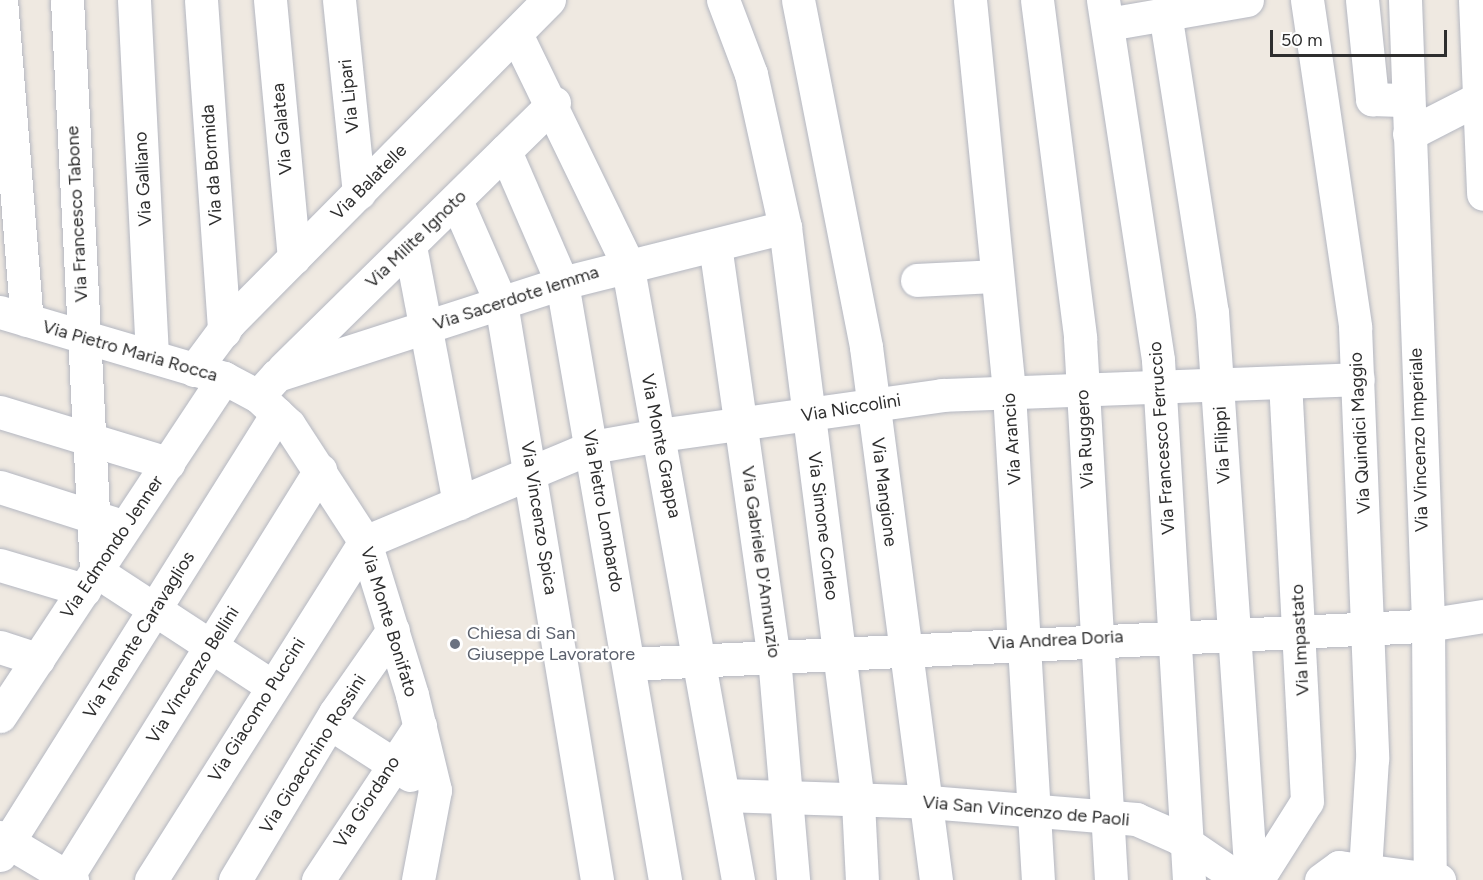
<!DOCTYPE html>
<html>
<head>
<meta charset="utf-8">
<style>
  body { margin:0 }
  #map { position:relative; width:1483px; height:880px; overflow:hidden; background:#efe9e1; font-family:Figtree,sans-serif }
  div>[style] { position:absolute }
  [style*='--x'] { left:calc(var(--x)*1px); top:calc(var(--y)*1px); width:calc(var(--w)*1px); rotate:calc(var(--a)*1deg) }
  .roads { filter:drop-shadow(0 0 2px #b4b7c1) drop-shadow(0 0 2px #b4b7c1) }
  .minor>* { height:33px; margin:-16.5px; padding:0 16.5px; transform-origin:16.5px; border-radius:16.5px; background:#fff }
  .dots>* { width:16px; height:16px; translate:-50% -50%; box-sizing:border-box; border:3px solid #fff; border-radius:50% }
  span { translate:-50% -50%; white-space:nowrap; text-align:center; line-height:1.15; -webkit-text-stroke:4.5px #fff; paint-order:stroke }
  .street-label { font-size:18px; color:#2e2e2e }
  .worship-label { font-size:18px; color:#5b616d }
  .left { translate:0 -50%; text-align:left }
  .scale { position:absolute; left:1270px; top:30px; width:177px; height:27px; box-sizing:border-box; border:3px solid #2e2e2e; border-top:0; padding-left:8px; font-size:18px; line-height:21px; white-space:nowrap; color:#2e2e2e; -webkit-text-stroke:4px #fff; paint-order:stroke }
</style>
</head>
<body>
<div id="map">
  <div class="roads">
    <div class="minor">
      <i style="--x:1;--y:0;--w:321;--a:85.4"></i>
      <i style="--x:67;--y:0;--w:572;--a:87.09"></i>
      <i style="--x:96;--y:571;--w:210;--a:33.2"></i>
      <i style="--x:134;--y:0;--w:357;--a:87.1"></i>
      <i style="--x:201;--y:0;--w:332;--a:86"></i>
      <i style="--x:270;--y:0;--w:259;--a:84.7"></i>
      <i style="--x:339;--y:0;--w:194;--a:84.1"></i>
      <i style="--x:723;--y:0;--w:79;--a:69.3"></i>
      <i style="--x:751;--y:74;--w:157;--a:77.5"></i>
      <i style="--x:785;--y:227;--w:580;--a:82.76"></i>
      <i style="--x:858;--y:802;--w:78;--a:87.1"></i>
      <i style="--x:798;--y:0;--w:354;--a:78.9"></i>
      <i style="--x:866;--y:347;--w:538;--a:82.52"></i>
      <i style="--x:970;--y:0;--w:395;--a:84.3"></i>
      <i style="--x:1009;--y:393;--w:488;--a:86.6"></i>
      <i style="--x:1037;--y:0;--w:341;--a:82.7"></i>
      <i style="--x:1080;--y:338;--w:543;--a:86.73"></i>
      <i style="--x:1103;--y:0;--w:364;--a:81.3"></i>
      <i style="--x:1158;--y:360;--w:521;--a:86.59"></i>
      <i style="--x:1307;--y:0;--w:331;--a:81.6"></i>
      <i style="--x:1355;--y:327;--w:432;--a:87.7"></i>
      <i style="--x:1372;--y:759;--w:110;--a:93.6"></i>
      <i style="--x:1362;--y:0;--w:100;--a:84.2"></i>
      <i style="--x:1372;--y:99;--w:36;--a:2"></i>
      <i style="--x:1405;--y:0;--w:622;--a:87.88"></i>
      <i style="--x:1428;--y:622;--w:258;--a:89.6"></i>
      <i style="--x:1475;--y:0;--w:194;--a:87.6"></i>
      <i style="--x:1165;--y:13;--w:303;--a:81.1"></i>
      <i style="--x:1212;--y:312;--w:569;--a:86.07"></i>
      <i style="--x:1108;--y:24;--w:141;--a:-9.8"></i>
      <i style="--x:516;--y:34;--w:254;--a:64.1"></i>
      <i style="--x:627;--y:263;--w:627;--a:79.8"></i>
      <i style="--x:1409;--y:134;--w:83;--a:-27.2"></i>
      <i style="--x:505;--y:151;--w:144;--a:66.6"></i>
      <i style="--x:562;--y:283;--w:606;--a:80.21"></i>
      <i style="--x:456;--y:200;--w:112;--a:66.4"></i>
      <i style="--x:501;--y:303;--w:585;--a:80.55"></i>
      <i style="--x:715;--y:245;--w:416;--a:81.9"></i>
      <i style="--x:774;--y:657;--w:224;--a:85.1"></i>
      <i style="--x:410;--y:246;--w:262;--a:79.2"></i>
      <i style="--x:917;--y:280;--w:80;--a:-2.9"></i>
      <i style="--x:0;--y:312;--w:234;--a:16.4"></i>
      <i style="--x:224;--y:378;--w:38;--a:28"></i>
      <i style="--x:258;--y:396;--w:42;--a:43.1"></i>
      <i style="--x:289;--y:425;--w:140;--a:57"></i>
      <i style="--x:365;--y:542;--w:160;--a:72.9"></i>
      <i style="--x:412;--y:695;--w:98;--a:76.4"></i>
      <i style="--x:435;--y:790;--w:92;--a:100.7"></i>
      <i style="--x:283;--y:369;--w:380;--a:-44.5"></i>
      <i style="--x:194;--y:370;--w:59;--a:-53.3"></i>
      <i style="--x:229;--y:323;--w:455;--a:-45.3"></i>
      <i style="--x:258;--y:396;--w:28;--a:-48"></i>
      <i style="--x:277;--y:375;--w:299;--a:-17.9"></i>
      <i style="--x:562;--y:283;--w:230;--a:-14.1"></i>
      <i style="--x:0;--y:412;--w:176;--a:16.9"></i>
      <i style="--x:0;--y:487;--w:119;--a:17.7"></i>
      <i style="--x:0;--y:565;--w:88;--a:16.6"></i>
      <i style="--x:0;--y:647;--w:40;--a:18"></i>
      <i style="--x:629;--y:664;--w:792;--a:-2.75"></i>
      <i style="--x:1420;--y:626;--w:64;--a:-9"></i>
      <i style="--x:0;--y:716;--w:405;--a:-56.5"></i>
      <i style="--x:331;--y:724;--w:94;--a:32.8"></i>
      <i style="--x:723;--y:795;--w:206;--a:1.9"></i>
      <i style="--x:929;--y:802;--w:208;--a:4.7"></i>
      <i style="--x:1136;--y:819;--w:47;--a:23.8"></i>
      <i style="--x:1179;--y:838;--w:75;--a:34.1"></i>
      <i style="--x:0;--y:837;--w:84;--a:30.8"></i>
      <i style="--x:0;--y:855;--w:521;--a:-57.87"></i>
      <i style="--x:1251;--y:877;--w:15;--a:-32"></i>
      <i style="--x:1264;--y:869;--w:80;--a:-57.7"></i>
      <i style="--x:1307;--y:801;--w:419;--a:-93"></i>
      <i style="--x:65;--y:880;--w:483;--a:-58.1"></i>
      <i style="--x:151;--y:880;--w:400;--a:-57.7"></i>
      <i style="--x:365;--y:542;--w:246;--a:-22.7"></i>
      <i style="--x:592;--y:447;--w:68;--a:-10.2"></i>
      <i style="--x:659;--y:435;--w:286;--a:-8"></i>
      <i style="--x:942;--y:395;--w:416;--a:-2.2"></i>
      <i style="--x:235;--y:880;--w:195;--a:-59.1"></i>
      <i style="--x:335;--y:713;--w:101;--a:-55.1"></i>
      <i style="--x:318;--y:880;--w:185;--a:-56.5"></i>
      <i style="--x:1321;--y:880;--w:22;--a:-36"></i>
      <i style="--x:1339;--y:867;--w:101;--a:7.4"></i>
    </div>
  </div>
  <div class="dots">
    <i style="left:455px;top:644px;background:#6b7280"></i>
  </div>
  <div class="street-label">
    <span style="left:349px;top:96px;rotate:-96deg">Via Lipari</span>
    <span style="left:282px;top:129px;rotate:-95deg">Via Galatea</span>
    <span style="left:212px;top:165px;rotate:-94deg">Via da Bormida</span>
    <span style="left:143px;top:179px;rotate:-93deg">Via Galliano</span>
    <span style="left:369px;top:182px;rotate:-45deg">Via Balatelle</span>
    <span style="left:77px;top:214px;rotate:-93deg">Via Francesco Tabone</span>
    <span style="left:416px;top:239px;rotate:-44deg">Via Milite Ignoto</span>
    <span style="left:516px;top:298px;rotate:-18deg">Via Sacerdote Iemma</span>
    <span style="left:130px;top:351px;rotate:16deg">Via Pietro Maria Rocca</span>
    <span style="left:851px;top:408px;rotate:-9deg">Via Niccolini</span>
    <span style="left:1360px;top:433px;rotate:-93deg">Via Quindici Maggio</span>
    <span style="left:1162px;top:438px;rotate:-94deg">Via Francesco Ferruccio</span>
    <span style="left:1012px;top:439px;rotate:-94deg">Via Arancio</span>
    <span style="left:1085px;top:439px;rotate:-93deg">Via Ruggero</span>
    <span style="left:1419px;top:440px;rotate:-92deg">Via Vincenzo Imperiale</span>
    <span style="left:1222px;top:445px;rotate:-93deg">Via Filippi</span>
    <span style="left:661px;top:446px;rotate:79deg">Via Monte Grappa</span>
    <span style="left:884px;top:492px;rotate:83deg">Via Mangione</span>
    <span style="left:603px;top:511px;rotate:80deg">Via Pietro Lombardo</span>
    <span style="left:539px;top:518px;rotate:81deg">Via Vincenzo Spica</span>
    <span style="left:823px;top:526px;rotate:83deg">Via Simone Corleo</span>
    <span style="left:112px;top:547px;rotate:-56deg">Via Edmondo Jenner</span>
    <span style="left:761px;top:562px;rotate:82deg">Via Gabriele D'Annunzio</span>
    <span style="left:389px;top:622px;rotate:73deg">Via Monte Bonifato</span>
    <span style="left:139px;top:635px;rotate:-58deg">Via Tenente Caravaglios</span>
    <span style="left:1056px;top:640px;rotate:-3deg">Via Andrea Doria</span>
    <span style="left:1300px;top:640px;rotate:-93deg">Via Impastato</span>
    <span style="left:193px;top:675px;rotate:-58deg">Via Vincenzo Bellini</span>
    <span style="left:257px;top:710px;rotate:-58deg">Via Giacomo Puccini</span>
    <span style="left:313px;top:754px;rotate:-58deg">Via Gioacchino Rossini</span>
    <span style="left:367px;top:802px;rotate:-57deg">Via Giordano</span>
    <span style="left:1026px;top:811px;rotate:5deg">Via San Vincenzo de Paoli</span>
  </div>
  <div class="worship-label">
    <span class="left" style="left:467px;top:644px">Chiesa di San<br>Giuseppe Lavoratore</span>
  </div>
  <div class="scale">50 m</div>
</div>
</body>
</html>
